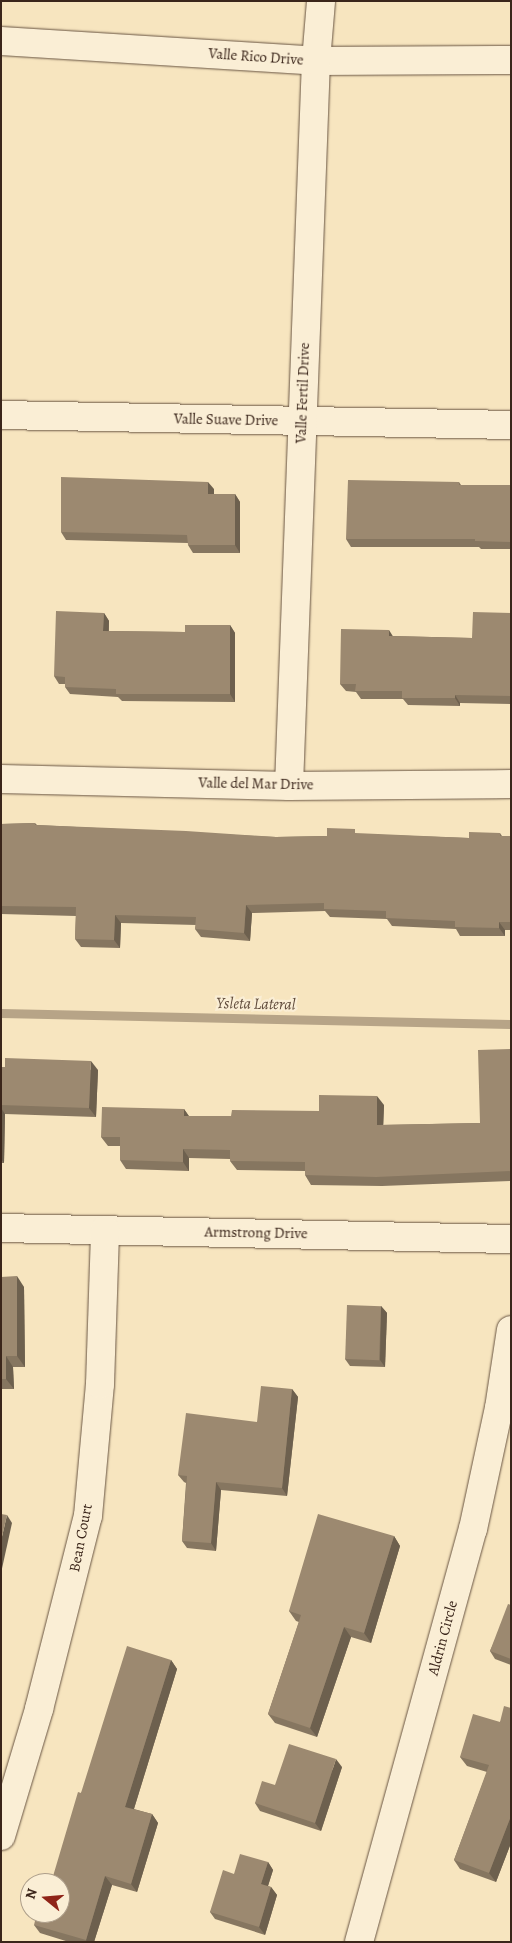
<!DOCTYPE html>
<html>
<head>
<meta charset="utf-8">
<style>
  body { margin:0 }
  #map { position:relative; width:512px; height:1943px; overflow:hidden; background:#f7e5bf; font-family:Alegreya,serif }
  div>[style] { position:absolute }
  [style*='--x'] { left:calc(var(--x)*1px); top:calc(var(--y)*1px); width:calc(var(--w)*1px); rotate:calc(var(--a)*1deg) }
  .stream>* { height:9px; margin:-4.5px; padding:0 4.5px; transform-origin:4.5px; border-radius:4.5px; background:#b7a487 }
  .roads { filter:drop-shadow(0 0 1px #695543) drop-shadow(0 0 1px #695543) }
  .minor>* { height:28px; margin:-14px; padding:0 14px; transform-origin:14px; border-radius:14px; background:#faeed5 }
  .wall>* { inset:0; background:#867660 }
  .shaded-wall>* { inset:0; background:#6d604e }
  .building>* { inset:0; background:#9c8970; transform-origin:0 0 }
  span { translate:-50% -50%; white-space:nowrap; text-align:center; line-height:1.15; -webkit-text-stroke:4.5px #faeed5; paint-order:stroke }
  .street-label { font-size:15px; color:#3a251a }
  .water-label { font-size:16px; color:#604b3b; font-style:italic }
  .frame { position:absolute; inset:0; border:2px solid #3a251a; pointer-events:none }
  .north { position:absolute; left:20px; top:1873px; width:50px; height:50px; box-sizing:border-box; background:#faeed5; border:1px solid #ad9e8a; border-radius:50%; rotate:287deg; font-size:14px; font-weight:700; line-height:20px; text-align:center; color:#3a251a }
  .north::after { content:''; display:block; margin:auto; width:18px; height:22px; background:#8f2418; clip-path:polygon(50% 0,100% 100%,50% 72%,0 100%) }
</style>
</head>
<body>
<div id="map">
  <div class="stream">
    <i style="--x:1;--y:1013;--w:510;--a:1.24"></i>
  </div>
  <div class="roads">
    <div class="minor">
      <i style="--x:1;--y:41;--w:316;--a:3.6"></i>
      <i style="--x:316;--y:61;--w:195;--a:-0.3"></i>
      <i style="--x:1;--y:415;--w:510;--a:1.12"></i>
      <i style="--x:1;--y:779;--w:288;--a:1.4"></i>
      <i style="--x:289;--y:786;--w:222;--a:-0.5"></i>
      <i style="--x:289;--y:786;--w:726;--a:-87.87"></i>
      <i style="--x:316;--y:61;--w:60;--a:-85.2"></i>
      <i style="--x:1;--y:1228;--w:510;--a:1.24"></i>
      <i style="--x:1;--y:1836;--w:133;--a:-73.3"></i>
      <i style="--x:39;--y:1709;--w:199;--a:-75.8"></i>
      <i style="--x:88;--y:1516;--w:133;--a:-84.8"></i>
      <i style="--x:100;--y:1384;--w:154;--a:-88.1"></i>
      <i style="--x:359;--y:1942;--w:428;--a:-74.6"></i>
      <i style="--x:473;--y:1529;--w:124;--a:-77.9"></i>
      <i style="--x:499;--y:1408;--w:79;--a:-81.3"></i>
    </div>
  </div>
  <div class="wall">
    <i style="clip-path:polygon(459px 482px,461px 485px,511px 485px,511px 549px,481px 549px,479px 547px,351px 547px,346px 539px)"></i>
    <i style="clip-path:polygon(214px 489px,214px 494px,235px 494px,240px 502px,240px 553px,193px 553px,188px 545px,188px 543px,66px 540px,61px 532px)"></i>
    <i style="clip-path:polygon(104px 613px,109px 621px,109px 631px,185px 632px,230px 625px,235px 633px,235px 702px,122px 701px,118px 697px,70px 694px,65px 687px,65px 684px,59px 684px,54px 676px)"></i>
    <i style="clip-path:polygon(511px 613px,511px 704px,460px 703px,460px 706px,408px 705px,403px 699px,361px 699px,356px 692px,346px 691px,340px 684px,393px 636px,472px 638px)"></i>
    <i style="clip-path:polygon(35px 823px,37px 825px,276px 837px,327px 836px,358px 834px,469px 838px,500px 833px,502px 836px,511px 836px,511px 930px,505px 930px,505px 936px,460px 936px,456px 929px,392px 926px,387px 919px,330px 917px,325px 911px,252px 913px,250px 941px,201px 937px,195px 929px,196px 925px,121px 923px,120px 948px,81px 947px,75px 939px,76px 916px,1px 914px,1px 824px)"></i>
    <i style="clip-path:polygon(511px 1049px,511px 1181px,382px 1186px,311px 1185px,305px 1175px,305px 1171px,237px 1170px,230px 1161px,230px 1159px,189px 1158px,189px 1171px,126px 1169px,120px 1160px,120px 1146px,108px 1146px,101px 1137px,184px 1109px,189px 1116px,231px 1116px,319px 1111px,384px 1105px,383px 1125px,480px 1123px)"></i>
    <i style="clip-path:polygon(1px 1067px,98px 1070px,96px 1117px,5px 1114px,4px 1163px,1px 1163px)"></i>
    <i style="clip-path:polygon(1px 1277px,24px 1287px,25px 1367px,13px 1367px,14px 1389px,1px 1389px)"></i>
    <i style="clip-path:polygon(381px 1306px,387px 1313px,385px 1367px,350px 1366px,345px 1359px)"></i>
    <i style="clip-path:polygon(292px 1389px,298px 1397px,287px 1496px,221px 1490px,216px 1551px,187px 1548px,182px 1541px,186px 1483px,184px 1482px,178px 1475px,257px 1422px)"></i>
    <i style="clip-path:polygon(394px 1536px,400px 1546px,371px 1643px,351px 1637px,317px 1737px,275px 1723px,268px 1714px,299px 1622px,296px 1621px,289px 1611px)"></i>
    <i style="clip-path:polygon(511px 1605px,511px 1665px,495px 1659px,490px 1651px)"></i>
    <i style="clip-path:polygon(171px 1660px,177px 1669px,134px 1809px,152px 1814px,158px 1823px,137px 1892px,112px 1885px,94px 1942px,69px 1942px,40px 1933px,34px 1925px,60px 1913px,81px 1793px)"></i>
    <i style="clip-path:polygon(511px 1708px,511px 1843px,496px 1882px,460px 1869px,454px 1860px,487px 1772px,467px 1766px,460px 1757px,500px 1722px)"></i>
    <i style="clip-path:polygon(342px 1767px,321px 1831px,260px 1811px,255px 1803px,275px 1785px)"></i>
    <i style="clip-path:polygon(268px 1862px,273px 1870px,268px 1886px,271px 1887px,277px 1895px,265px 1935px,215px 1919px,210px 1912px,234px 1874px)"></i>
  </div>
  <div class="shaded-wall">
    <i style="clip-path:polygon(208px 482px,214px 489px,214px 502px,208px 494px)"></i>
    <i style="clip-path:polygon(235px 494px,240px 502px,240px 553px,235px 545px)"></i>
    <i style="clip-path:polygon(104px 613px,109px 621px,108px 639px,103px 631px)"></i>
    <i style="clip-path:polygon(230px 625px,235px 633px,235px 702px,230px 694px)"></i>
    <i style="clip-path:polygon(389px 630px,394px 638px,389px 636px)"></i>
    <i style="clip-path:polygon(455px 695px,460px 703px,460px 706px,455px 698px)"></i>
    <i style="clip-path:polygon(246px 905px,252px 913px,250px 941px,244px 933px)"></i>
    <i style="clip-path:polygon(115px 915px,121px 923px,120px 948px,114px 940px)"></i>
    <i style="clip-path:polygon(499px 922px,505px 930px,505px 936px,499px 928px)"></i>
    <i style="clip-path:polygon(91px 1061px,98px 1070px,96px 1117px,89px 1108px)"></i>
    <i style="clip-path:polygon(377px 1096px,384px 1105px,383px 1134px,377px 1125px)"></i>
    <i style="clip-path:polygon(1px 1108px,5px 1114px,4px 1163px,1px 1159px)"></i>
    <i style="clip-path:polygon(184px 1109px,190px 1118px,184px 1116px)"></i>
    <i style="clip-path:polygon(183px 1149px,189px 1158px,189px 1171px,183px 1162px)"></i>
    <i style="clip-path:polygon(17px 1276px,24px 1287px,25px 1367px,17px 1356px)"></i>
    <i style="clip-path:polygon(381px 1306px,387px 1313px,385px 1367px,380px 1360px)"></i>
    <i style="clip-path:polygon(6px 1356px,13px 1367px,14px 1389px,6px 1379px)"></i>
    <i style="clip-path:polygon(292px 1389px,298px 1397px,287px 1496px,282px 1488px)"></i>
    <i style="clip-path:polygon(216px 1482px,221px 1490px,216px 1551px,211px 1543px)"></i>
    <i style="clip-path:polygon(7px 1515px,12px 1523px,1px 1573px,1px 1541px)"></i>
    <i style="clip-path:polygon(394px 1536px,400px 1546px,371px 1643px,364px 1633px)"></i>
    <i style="clip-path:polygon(344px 1627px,351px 1637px,317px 1737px,310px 1728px)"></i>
    <i style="clip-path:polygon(171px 1660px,177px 1669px,132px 1815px,125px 1807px)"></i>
    <i style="clip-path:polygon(336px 1759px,342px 1767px,321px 1831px,315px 1823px)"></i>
    <i style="clip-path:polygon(152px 1814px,158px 1823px,137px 1892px,131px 1884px)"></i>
    <i style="clip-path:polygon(511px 1816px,511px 1843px,496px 1882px,489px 1873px)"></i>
    <i style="clip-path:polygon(268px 1862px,273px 1870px,266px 1892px,261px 1884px)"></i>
    <i style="clip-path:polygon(105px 1876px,112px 1885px,94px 1942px,87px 1942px,86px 1940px)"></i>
    <i style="clip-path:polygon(271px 1887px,277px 1895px,265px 1935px,259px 1927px)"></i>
  </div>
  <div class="building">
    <i style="clip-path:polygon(61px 477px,208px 482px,208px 494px,235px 494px,235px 545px,188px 545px,187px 535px,61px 532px)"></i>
    <i style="clip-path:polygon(348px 480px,459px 482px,459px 485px,511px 485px,511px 542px,475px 541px,475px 539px,346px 539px)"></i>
    <i style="clip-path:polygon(56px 611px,104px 613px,103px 631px,185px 632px,185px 625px,230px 625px,230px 694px,116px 694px,116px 689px,65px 687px,65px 677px,54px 676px)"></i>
    <i style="clip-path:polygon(473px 612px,511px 613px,511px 696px,455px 695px,455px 698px,402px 698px,402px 691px,355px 691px,356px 684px,340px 684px,341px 629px,389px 630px,389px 636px,472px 638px)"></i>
    <i style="clip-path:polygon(35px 823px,35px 825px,186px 831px,276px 837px,327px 836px,327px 828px,355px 829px,355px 833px,469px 838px,469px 832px,500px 833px,500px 836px,511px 836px,511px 922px,499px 922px,499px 928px,455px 927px,455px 921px,386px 918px,386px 911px,324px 909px,324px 903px,246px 905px,244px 933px,195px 929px,196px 917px,115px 915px,114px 940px,75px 939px,76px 907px,1px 906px,1px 824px)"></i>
    <i style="clip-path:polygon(511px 1049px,511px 1171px,376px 1177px,305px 1175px,305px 1162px,230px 1161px,230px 1150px,183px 1149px,183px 1162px,120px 1160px,120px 1137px,101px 1137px,102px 1107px,184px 1109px,184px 1116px,231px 1116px,232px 1110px,319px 1111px,319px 1095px,377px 1096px,377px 1125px,480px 1123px,478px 1050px)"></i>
    <i style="clip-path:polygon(5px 1058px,91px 1061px,89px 1108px,1px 1105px,1px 1067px,5px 1067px)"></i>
    <i style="clip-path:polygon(17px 1276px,17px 1356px,6px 1356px,6px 1379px,1px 1379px,1px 1277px)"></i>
    <i style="left:347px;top:1305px;width:34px;height:54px;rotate:2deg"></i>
    <i style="clip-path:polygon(261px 1386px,292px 1389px,282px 1488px,216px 1482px,211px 1543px,182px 1541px,187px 1476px,178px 1475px,186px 1413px,257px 1422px)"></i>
    <i style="clip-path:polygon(1px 1514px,7px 1515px,1px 1541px)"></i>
    <i style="clip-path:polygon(318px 1514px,394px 1536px,364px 1633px,344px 1627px,310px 1728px,268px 1714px,301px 1615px,289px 1611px)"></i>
    <i style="clip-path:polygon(508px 1604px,511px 1605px,511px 1659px,490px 1651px)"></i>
    <i style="clip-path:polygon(127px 1646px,171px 1660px,125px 1807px,152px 1814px,131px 1884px,105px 1876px,86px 1940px,34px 1925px,37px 1913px,60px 1913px,60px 1883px,51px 1883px,78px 1792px,81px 1793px)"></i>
    <i style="clip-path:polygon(504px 1706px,511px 1708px,511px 1816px,489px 1873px,454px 1860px,489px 1765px,460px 1757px,473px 1714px,500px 1722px)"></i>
    <i style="clip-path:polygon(289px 1744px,336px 1759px,315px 1823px,255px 1803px,262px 1781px,275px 1785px)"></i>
    <i style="clip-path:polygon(240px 1854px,268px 1862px,261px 1884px,271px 1887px,259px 1927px,210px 1912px,223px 1870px,234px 1874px)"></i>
  </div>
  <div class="street-label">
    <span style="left:256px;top:57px;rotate:4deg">Valle Rico Drive</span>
    <span style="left:303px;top:393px;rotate:-88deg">Valle Fertil Drive</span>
    <span style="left:226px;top:420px;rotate:1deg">Valle Suave Drive</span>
    <span style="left:256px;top:784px;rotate:1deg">Valle del Mar Drive</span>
    <span style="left:256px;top:1233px;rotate:1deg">Armstrong Drive</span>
    <span style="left:81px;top:1538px;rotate:-79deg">Bean Court</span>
    <span style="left:443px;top:1638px;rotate:-75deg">Aldrin Circle</span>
  </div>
  <div class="water-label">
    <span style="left:256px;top:1004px;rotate:1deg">Ysleta Lateral</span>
  </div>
  <div class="frame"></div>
  <div class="north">N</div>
</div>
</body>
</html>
